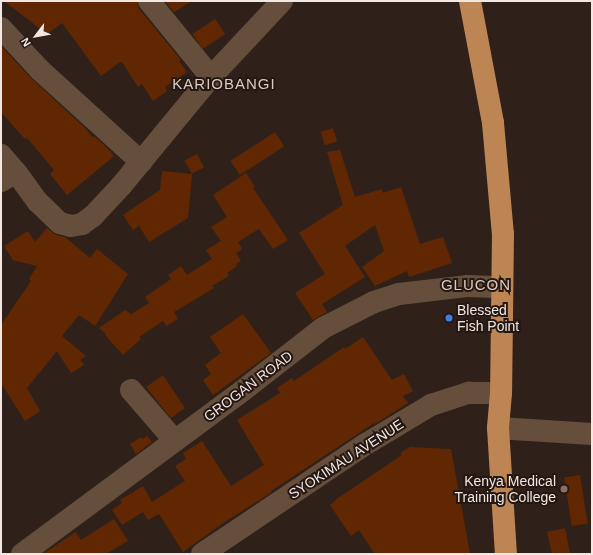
<!DOCTYPE html>
<html>
<head>
<meta charset="utf-8">
<style>
  body { margin:0 }
  #map { position:relative; width:593px; height:555px; overflow:hidden; background:#2f211a; font-family:Arial,sans-serif }
  div>[style] { position:absolute }
  [style*='--x'] { left:calc(var(--x)*1px); top:calc(var(--y)*1px); width:calc(var(--w)*1px); rotate:calc(var(--a)*1deg) }
  .building>* { inset:0; background:#612703; transform-origin:0 0 }
  .minor>* { height:22px; margin:-11px; padding:0 11px; transform-origin:11px; border-radius:11px; background:#654e3b }
  .highway>* { height:22px; margin:-11px; padding:0 11px; transform-origin:11px; border-radius:11px; background:#bd8553 }
  .dots>* { width:11px; height:11px; translate:-50% -50%; box-sizing:border-box; border:2px solid #251711; border-radius:50% }
  span { translate:-50% -50%; white-space:nowrap; text-align:center; line-height:1.15; -webkit-text-stroke:4px #251711; paint-order:stroke }
  .poi-label { font-size:14px; color:#f1e7e3 }
  .left { translate:0 -50%; text-align:left }
  .right { translate:-100% -50%; text-align:right }
  .street-label { font-size:14px; color:#f1e7e3 }
  .neighbourhood-label { font-size:15px; color:#ddcac1; letter-spacing:1px }
  .frame { position:absolute; inset:0; border:2px solid #f1e7e3; pointer-events:none }
  .north { position:absolute; left:16px; top:16px; width:40px; height:40px; -webkit-text-stroke:3px #251711; paint-order:stroke; rotate:238deg; font-size:11px; font-weight:700; line-height:16px; text-align:center; color:#f1e7e3 }
  .north::after { content:''; display:block; margin:auto; width:14px; height:18px; background:#f1e7e3; clip-path:polygon(50% 0,100% 100%,50% 72%,0 100%) }
</style>
</head>
<body>
<div id="map">
  <div class="building">
    <i style="clip-path:polygon(4px 1px,137px 1px,139px 9px,181px 60px,179px 61px,187px 72px,165px 87px,167px 91px,153px 101px,142px 84px,138px 87px,122px 62px,120px 62px,101px 76px,62px 23px,47px 34px)"></i>
    <i style="clip-path:polygon(165px 1px,192px 1px,174px 12px)"></i>
    <i style="left:215px;top:19px;width:18px;height:27px;rotate:56deg"></i>
    <i style="clip-path:polygon(1px 46px,32px 79px,85px 128px,93px 138px,94px 136px,106px 147px,114px 156px,67px 195px,50px 174px,54px 170px,27px 138px,25px 139px,1px 112px)"></i>
    <i style="left:333px;top:128px;width:14px;height:13px;rotate:73deg"></i>
    <i style="left:275px;top:132px;width:17px;height:53px;rotate:57deg"></i>
    <i style="clip-path:polygon(340px 150px,355px 197px,382px 189px,383px 193px,401px 187px,420px 244px,443px 237px,452px 263px,409px 277px,407px 271px,375px 286px,362px 267px,384px 251px,375px 225px,345px 246px,365px 277px,322px 304px,327px 312px,313px 320px,295px 293px,325px 274px,299px 233px,343px 205px,327px 152px)"></i>
    <i style="left:197px;top:154px;width:15px;height:14px;rotate:62deg"></i>
    <i style="clip-path:polygon(162px 171px,192px 174px,188px 218px,149px 242px,139px 226px,133px 230px,123px 215px,160px 190px)"></i>
    <i style="clip-path:polygon(246px 173px,255px 187px,253px 188px,288px 240px,273px 249px,259px 229px,238px 242px,242px 249px,236px 253px,241px 261px,236px 264px,237px 266px,227px 273px,229px 276px,212px 286px,214px 288px,174px 312px,178px 319px,166px 326px,163px 321px,139px 337px,141px 339px,123px 355px,105px 335px,106px 334px,99px 328px,125px 310px,131px 314px,149px 303px,145px 297px,171px 279px,168px 275px,181px 266px,187px 275px,212px 259px,206px 250px,221px 241px,211px 227px,227px 217px,213px 195px)"></i>
    <i style="clip-path:polygon(47px 228px,56px 235px,65px 237px,90px 258px,97px 249px,128px 274px,95px 326px,79px 315px,62px 336px,86px 356px,80px 360px,84px 365px,71px 373px,57px 351px,27px 388px,40px 411px,25px 421px,1px 383px,1px 325px,31px 281px,29px 279px,37px 266px,13px 260px,4px 246px,28px 231px,35px 242px)"></i>
    <i style="clip-path:polygon(243px 314px,271px 353px,213px 395px,203px 380px,211px 374px,205px 365px,221px 353px,210px 337px)"></i>
    <i style="clip-path:polygon(363px 337px,392px 380px,404px 374px,413px 391px,403px 396px,408px 403px,375px 424px,374px 423px,271px 491px,272px 492px,223px 523px,183px 552px,159px 514px,148px 520px,143px 512px,122px 525px,112px 510px,122px 503px,120px 500px,143px 486px,152px 502px,185px 481px,175px 466px,186px 459px,183px 453px,202px 441px,231px 486px,264px 465px,237px 420px,280px 393px,277px 388px,292px 378px,294px 381px,344px 347px,345px 349px)"></i>
    <i style="clip-path:polygon(163px 375px,185px 408px,171px 418px,146px 387px)"></i>
    <i style="clip-path:polygon(147px 436px,152px 442px,136px 454px,130px 444px,141px 437px,142px 439px)"></i>
    <i style="clip-path:polygon(410px 447px,451px 449px,470px 554px,375px 554px,359px 530px,351px 536px,330px 505px,338px 498px,402px 455px,400px 453px)"></i>
    <i style="left:580px;top:475px;width:49px;height:16px;rotate:81deg"></i>
    <i style="clip-path:polygon(114px 519px,128px 541px,106px 554px,43px 554px,76px 532px,81px 540px)"></i>
    <i style="clip-path:polygon(565px 528px,570px 554px,552px 554px,547px 532px)"></i>
  </div>
  <div class="minor">
    <i style="--x:149;--y:1;--w:98;--a:50.8"></i>
    <i style="--x:1;--y:28;--w:57;--a:47.1"></i>
    <i style="--x:40;--y:70;--w:137;--a:42.3"></i>
    <i style="--x:1;--y:155;--w:23;--a:49"></i>
    <i style="--x:1;--y:181;--w:17;--a:-31"></i>
    <i style="--x:16;--y:172;--w:37;--a:54"></i>
    <i style="--x:38;--y:202;--w:30;--a:44"></i>
    <i style="--x:60;--y:223;--w:11;--a:15"></i>
    <i style="--x:71;--y:226;--w:11;--a:-10"></i>
    <i style="--x:82;--y:224;--w:14;--a:-36"></i>
    <i style="--x:93;--y:216;--w:41;--a:-47"></i>
    <i style="--x:121;--y:186;--w:141;--a:-50.5"></i>
    <i style="--x:211;--y:77;--w:104;--a:-46.9"></i>
    <i style="--x:131;--y:390;--w:67;--a:49.2"></i>
    <i style="--x:498;--y:428;--w:94;--a:3.7"></i>
    <i style="--x:22;--y:554;--w:267;--a:-36.5"></i>
    <i style="--x:237;--y:395;--w:109;--a:-37.9"></i>
    <i style="--x:323;--y:328;--w:57;--a:-27"></i>
    <i style="--x:374;--y:302;--w:26;--a:-18"></i>
    <i style="--x:399;--y:294;--w:68;--a:-6.7"></i>
    <i style="--x:467;--y:286;--w:35;--a:2"></i>
    <i style="--x:202;--y:554;--w:197;--a:-33.9"></i>
    <i style="--x:366;--y:444;--w:76;--a:-31"></i>
    <i style="--x:431;--y:405;--w:40;--a:-18"></i>
    <i style="--x:469;--y:393;--w:32;--a:0"></i>
  </div>
  <div class="highway">
    <i style="--x:470;--y:1;--w:124;--a:79.3"></i>
    <i style="--x:493;--y:123;--w:111;--a:84.9"></i>
    <i style="--x:503;--y:234;--w:159;--a:90.7"></i>
    <i style="--x:501;--y:393;--w:35;--a:95"></i>
    <i style="--x:498;--y:428;--w:126;--a:86.4"></i>
  </div>
  <div class="dots">
    <i style="left:449px;top:318px;background:#3f7fe0"></i>
    <i style="left:564px;top:489px;background:#8d6e63"></i>
  </div>
  <div class="poi-label">
    <span class="left" style="left:457px;top:318px">Blessed<br>Fish Point</span>
    <span class="right" style="left:556px;top:489px">Kenya Medical<br>Training College</span>
  </div>
  <div class="street-label">
    <span style="left:248px;top:386px;rotate:-37deg">GROGAN ROAD</span>
    <span style="left:346px;top:459px;rotate:-33deg">SYOKIMAU AVENUE</span>
  </div>
  <div class="neighbourhood-label">
    <span style="left:224px;top:84px">KARIOBANGI</span>
    <span style="left:476px;top:285px">GLUCON</span>
  </div>
  <div class="frame"></div>
  <div class="north">N</div>
</div>
</body>
</html>
